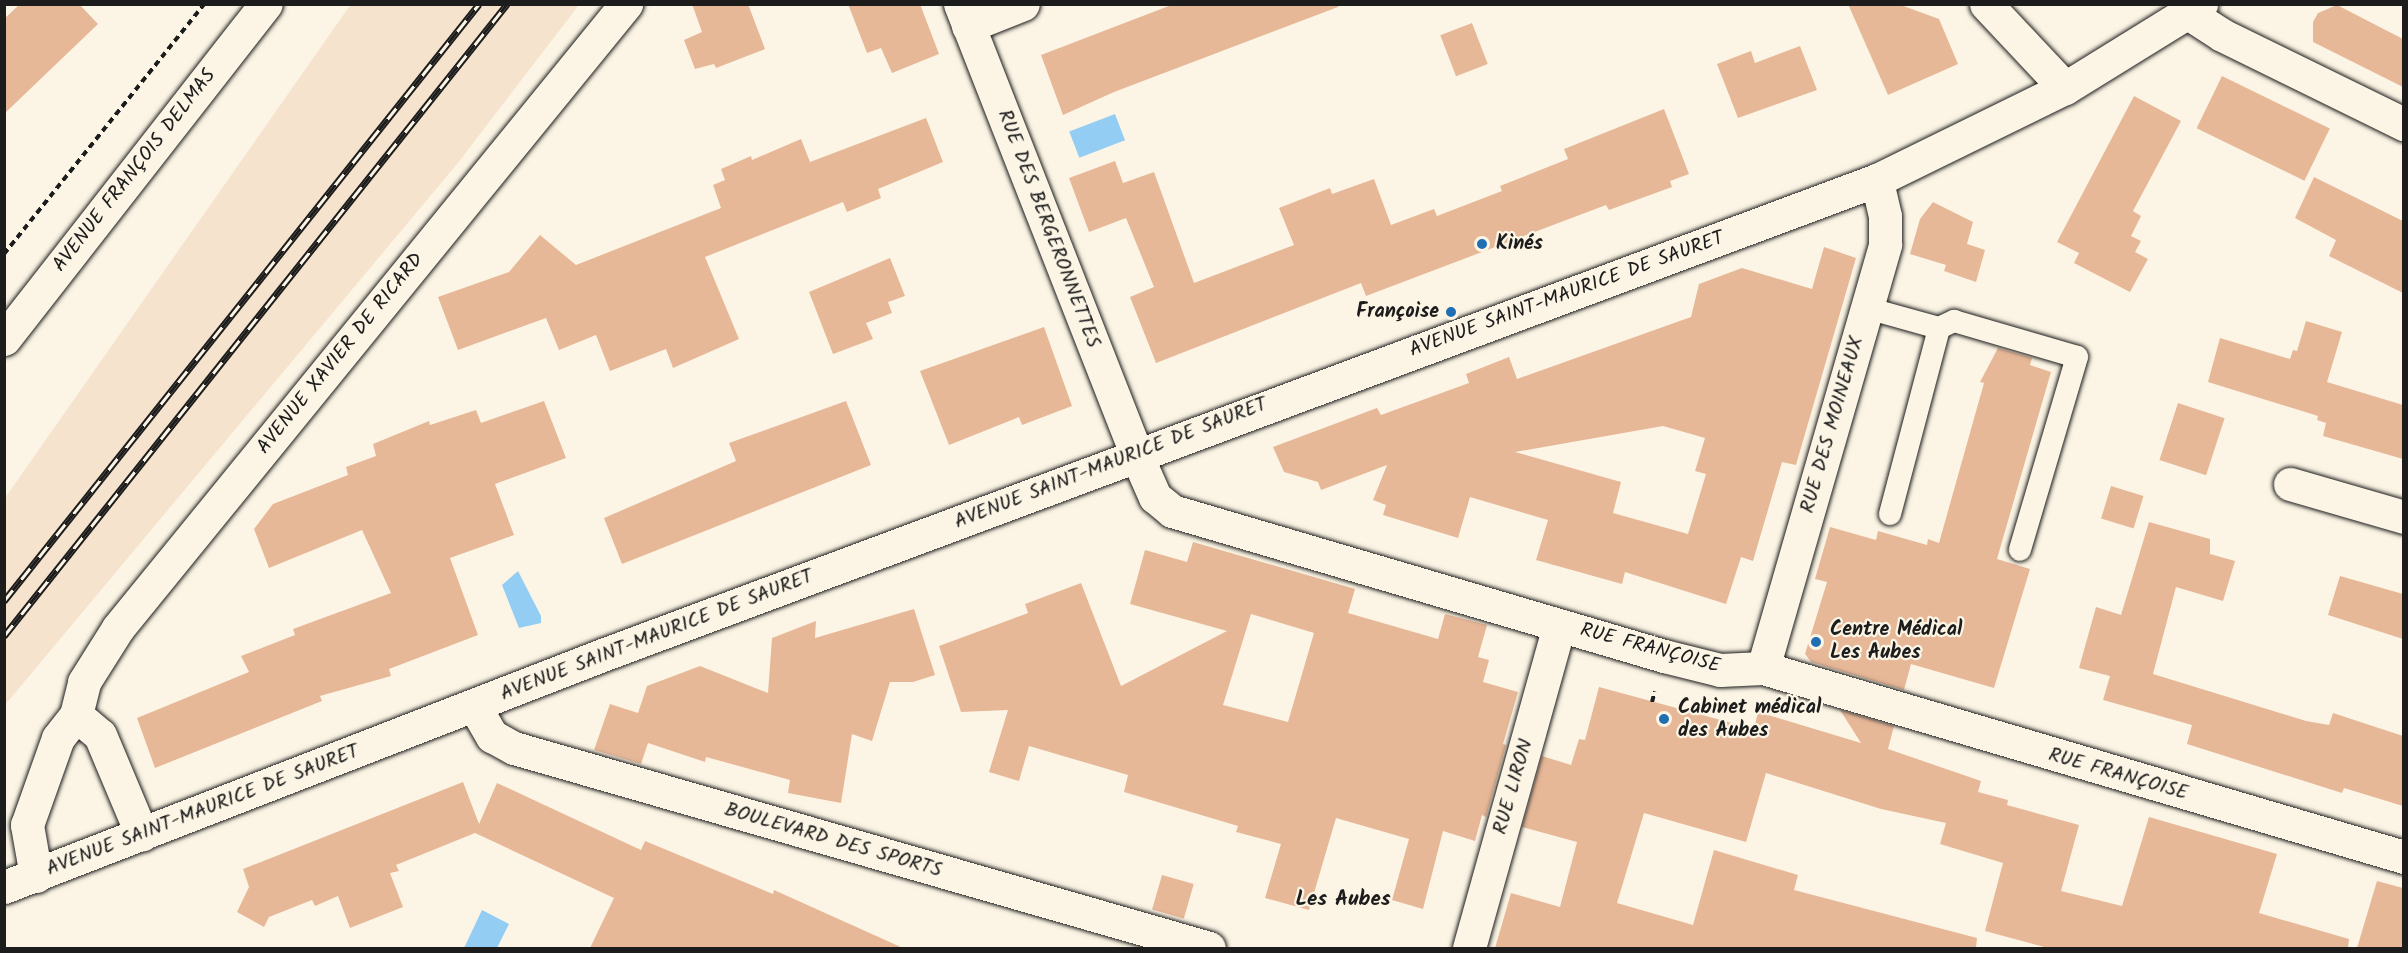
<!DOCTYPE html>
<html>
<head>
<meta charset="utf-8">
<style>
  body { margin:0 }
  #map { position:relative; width:2408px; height:953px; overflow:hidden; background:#fcf5e5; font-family:Kalam,sans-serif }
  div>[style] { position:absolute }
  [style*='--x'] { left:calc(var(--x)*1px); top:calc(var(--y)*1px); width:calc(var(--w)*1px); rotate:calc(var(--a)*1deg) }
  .built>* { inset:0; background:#f6e3ce }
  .water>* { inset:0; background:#93cdf3; transform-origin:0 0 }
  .building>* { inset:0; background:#e7b898; transform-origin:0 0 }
  .path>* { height:4px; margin-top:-2px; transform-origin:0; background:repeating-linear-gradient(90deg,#1c1c1c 0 6px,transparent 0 10.5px) }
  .roads { filter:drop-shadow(0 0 2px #1c1c1c) drop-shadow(0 0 2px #1c1c1c) }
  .lane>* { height:22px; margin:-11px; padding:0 11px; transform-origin:11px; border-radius:11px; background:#fcf5e5 }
  .street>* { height:33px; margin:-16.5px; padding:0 16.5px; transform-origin:16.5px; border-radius:16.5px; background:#fcf5e5 }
  .secondary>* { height:33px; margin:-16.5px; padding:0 16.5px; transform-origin:16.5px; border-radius:16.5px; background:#fcf5e5 }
  .rail>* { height:7px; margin-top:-3.5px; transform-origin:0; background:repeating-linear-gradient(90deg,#fcf5e5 0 14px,#1c1c1c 0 28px); box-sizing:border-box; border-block:2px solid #1c1c1c }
  .dots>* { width:16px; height:16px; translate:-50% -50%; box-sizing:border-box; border:3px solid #fcf5e5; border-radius:50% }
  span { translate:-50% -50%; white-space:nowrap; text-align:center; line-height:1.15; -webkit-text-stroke:4.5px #fcf5e5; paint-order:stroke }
  .street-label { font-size:20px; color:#1c1c1c }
  .poi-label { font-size:20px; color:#1c1c1c; font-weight:700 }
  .left { translate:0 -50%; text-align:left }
  .right { translate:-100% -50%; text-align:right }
  .neighbourhood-label { font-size:21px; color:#1c1c1c; font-weight:700 }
  .frame { position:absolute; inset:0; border:6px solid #1c1c1c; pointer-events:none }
</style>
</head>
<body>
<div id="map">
  <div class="built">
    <i style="clip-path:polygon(351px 4px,579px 5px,457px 164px,5px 705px,5px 498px)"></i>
  </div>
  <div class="water">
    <i style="left:1115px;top:114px;width:28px;height:49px;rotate:69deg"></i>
    <i style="clip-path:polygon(518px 571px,541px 616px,541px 623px,519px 628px,502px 585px)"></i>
    <i style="clip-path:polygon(482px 910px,509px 924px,497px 948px,464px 948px)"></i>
  </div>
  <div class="building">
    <i style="clip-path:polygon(20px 4px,79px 4px,98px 24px,4px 114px,4px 19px)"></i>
    <i style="clip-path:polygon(692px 4px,748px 4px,765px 49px,716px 68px,714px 64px,695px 69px,684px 40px,702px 32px)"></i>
    <i style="clip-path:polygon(848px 4px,920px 4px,939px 54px,892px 73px,881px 48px,867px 53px)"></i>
    <i style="clip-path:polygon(1174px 4px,1338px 4px,1338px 7px,1114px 92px,1063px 115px,1041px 55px)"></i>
    <i style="clip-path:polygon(1848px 4px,1898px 4px,1939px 19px,1958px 64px,1888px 95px)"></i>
    <i style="clip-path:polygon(2337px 5px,2403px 39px,2403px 87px,2313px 42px,2313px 22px,2318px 13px)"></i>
    <i style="left:1472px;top:23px;width:44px;height:34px;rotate:69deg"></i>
    <i style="clip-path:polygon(1800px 46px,1817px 90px,1738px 118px,1717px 64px,1751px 51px,1755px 63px)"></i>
    <i style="left:2222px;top:76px;width:120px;height:58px;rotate:26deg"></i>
    <i style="clip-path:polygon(2134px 96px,2181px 121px,2133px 211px,2141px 216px,2131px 236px,2141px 241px,2135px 252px,2148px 259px,2130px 292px,2074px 263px,2079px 253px,2057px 242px)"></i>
    <i style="clip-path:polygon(1664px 109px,1689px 174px,1670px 181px,1672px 187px,1609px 210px,1606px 205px,1366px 296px,1361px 283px,1156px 363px,1130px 297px,1154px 287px,1126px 218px,1089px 232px,1069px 178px,1115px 161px,1123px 183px,1154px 172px,1194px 283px,1294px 245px,1279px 208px,1330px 188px,1332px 194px,1374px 179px,1391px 225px,1434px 209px,1437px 216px,1502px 191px,1500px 186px,1568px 159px,1564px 149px)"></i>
    <i style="clip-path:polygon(926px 118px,943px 162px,878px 189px,881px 198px,847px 212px,843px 202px,705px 257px,739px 339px,673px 368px,666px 349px,610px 371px,596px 335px,559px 350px,546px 318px,458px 350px,438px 297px,509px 272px,540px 235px,576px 265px,721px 208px,713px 185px,725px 180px,721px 169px,751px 156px,752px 160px,801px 139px,810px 162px)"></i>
    <i style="clip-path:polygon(2314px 177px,2403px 221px,2403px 293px,2329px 256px,2336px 240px,2295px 218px)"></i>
    <i style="clip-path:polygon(1933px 202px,1973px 222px,1967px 244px,1985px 250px,1976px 282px,1944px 271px,1946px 265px,1910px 254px,1920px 219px)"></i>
    <i style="clip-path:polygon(evenodd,1824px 247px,1856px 258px,1796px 465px,1782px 462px,1753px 561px,1741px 557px,1726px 604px,1625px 572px,1622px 584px,1536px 560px,1548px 520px,1470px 497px,1458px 538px,1383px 515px,1386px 505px,1373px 500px,1387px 465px,1321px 490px,1318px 482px,1284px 472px,1273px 447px,1377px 408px,1381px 415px,1469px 383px,1466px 374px,1509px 357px,1517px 379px,1691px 317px,1699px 284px,1742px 268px,1812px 289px,1824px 247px,1663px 426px,1705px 438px,1695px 471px,1706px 474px,1688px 534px,1613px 513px,1621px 482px,1515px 452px,1663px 426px)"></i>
    <i style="clip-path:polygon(890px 258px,905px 296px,888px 302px,892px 313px,866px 323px,873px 339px,833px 354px,809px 292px)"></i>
    <i style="clip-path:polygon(2306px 321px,2342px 332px,2327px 382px,2403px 405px,2403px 459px,2323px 436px,2326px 423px,2317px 420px,2318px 416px,2208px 382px,2220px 338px,2290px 359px,2293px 350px,2297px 351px)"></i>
    <i style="clip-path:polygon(1044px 327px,1072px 406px,1022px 425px,1019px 417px,949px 445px,920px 371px)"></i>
    <i style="clip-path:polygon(1998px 348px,2032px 358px,2030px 365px,2051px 372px,1997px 559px,2030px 569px,1994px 688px,1911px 664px,1904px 690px,1811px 662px,1805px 654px,1827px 582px,1815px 579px,1830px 527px,1876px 540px,1878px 531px,1927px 545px,1928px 539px,1939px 543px,1984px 383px,1980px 382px)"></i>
    <i style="clip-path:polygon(544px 401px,566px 458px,495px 484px,514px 535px,450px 558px,478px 635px,389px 669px,391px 676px,320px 696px,322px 701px,155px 768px,137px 718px,249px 672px,241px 656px,295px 635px,293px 629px,391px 593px,362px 530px,269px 568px,254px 529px,273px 504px,348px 475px,346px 467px,376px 456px,373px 444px,429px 421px,430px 425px,476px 410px,481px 423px)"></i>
    <i style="clip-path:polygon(846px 401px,871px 465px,622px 564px,604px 518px,736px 461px,729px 443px)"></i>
    <i style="left:2178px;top:403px;width:49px;height:60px;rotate:18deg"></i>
    <i style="left:2111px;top:486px;width:34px;height:34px;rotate:17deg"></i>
    <i style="clip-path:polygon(2149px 522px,2210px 539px,2210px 554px,2235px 561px,2223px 601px,2176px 587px,2153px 674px,2306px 721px,2329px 725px,2333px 713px,2403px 736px,2403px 806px,2344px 788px,2342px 793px,2187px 744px,2192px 725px,2103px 700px,2110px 676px,2079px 668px,2096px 607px,2121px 615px)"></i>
    <i style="clip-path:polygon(evenodd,1193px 542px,1355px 589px,1348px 613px,1438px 639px,1445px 614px,1487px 625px,1478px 657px,1489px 660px,1483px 682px,1518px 692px,1503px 744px,1506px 745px,1486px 817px,1482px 815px,1475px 841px,1443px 831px,1423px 909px,1392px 900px,1409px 839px,1336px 818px,1309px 910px,1265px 898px,1281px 844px,1236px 832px,1238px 826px,1124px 792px,1128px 775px,1029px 746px,1019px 781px,989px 772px,1008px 710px,961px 712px,939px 646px,1028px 613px,1025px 604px,1081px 583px,1121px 686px,1227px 631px,1130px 604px,1145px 550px,1187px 562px,1193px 542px,1251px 614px,1314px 633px,1288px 722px,1223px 705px,1251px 614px)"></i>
    <i style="clip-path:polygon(2340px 576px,2403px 594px,2403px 639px,2328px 615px)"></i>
    <i style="clip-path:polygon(914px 609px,935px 675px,913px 682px,890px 682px,872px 741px,852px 734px,841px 803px,788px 793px,790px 780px,706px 757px,705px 762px,648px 743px,641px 764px,594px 750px,610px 704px,638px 713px,647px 686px,700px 666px,768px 693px,772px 638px,816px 621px,815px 638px)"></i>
    <i style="clip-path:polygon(1599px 687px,1754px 729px,1758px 712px,1861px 743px,1840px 710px,1894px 726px,1888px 749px,1981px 781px,1978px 792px,2008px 800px,2007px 805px,2079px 825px,2061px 891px,2122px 906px,2149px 817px,2277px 854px,2259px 913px,2349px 939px,2348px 948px,2048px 948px,1985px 931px,2003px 863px,1940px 844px,1946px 823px,1881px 809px,1766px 773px,1746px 842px,1644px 813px,1617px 903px,1693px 925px,1714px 850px,1798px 875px,1794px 890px,1977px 938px,1976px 948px,1495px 948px,1511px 893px,1560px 907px,1577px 842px,1522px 827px,1542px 756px,1571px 765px,1579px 739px,1585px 740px)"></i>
    <i style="clip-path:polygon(463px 782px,479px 824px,497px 783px,641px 850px,645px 841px,773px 894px,774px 890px,903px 948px,590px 948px,614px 898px,475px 833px,396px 865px,399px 871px,390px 873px,403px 907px,350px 928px,338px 896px,315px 906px,312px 900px,269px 917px,264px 927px,237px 912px,249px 887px,243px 869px)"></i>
    <i style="left:1162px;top:875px;width:33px;height:36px;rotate:16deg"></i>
    <i style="clip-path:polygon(2377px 881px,2403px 888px,2403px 948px,2357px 948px)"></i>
  </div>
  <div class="path">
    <i style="--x:4;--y:254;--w:320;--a:-51.3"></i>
    <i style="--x:1652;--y:702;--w:11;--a:-75"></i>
  </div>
  <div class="roads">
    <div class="lane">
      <i style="--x:1867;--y:308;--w:75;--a:15.5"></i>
      <i style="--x:1939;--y:328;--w:17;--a:-25"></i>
      <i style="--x:1954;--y:321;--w:128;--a:16.3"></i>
      <i style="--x:2077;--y:357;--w:201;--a:106.5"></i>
      <i style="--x:1890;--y:514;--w:192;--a:-75.2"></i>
    </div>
    <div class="street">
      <i style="--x:960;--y:4;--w:483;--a:68.6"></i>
      <i style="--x:1136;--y:454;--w:47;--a:66.2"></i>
      <i style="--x:1155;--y:497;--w:22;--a:39"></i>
      <i style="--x:1172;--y:511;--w:513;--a:16.42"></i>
      <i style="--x:1664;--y:656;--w:58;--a:14"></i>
      <i style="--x:1720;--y:670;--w:43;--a:-2.7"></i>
      <i style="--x:1763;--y:668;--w:668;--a:16.43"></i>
      <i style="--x:1986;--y:4;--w:115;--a:46.8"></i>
      <i style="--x:2188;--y:13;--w:40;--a:32.9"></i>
      <i style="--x:2222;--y:35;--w:203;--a:26.1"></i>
      <i style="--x:968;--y:26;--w:59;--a:-21.8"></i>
      <i style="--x:2290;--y:484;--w:119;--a:16.1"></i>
      <i style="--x:1763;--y:668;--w:441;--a:-73.9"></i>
      <i style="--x:1885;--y:244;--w:28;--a:-90"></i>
      <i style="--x:1885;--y:216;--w:37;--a:-103"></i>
      <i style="--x:475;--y:707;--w:34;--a:60"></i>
      <i style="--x:492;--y:736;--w:25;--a:29"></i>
      <i style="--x:514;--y:748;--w:723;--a:16.05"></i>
      <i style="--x:76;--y:715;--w:31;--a:40"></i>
      <i style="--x:100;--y:735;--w:108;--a:67.2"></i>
      <i style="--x:36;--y:876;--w:52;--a:-100"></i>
      <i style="--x:27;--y:825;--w:92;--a:-70.4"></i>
      <i style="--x:58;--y:738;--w:29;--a:-52"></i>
      <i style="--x:76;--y:715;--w:34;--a:-76"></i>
      <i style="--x:84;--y:682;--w:64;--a:-57.8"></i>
      <i style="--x:118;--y:628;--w:805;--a:-50.85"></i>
      <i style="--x:4;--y:887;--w:645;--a:-21.19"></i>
      <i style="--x:605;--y:654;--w:1357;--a:-20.44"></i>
      <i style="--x:1877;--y:180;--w:209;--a:-26.1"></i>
      <i style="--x:2065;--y:88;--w:160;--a:-31.7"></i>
      <i style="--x:1469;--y:948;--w:335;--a:-74.4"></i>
    </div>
    <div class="secondary">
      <i style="--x:4;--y:339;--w:425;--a:-52"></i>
    </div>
  </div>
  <div class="rail">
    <i style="--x:4;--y:601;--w:763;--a:-51.49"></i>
    <i style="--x:4;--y:636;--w:808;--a:-51.48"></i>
  </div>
  <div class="dots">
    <i style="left:1482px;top:244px;background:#1f6fb2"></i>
    <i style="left:1451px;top:312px;background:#1f6fb2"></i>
    <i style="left:1816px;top:642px;background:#1f6fb2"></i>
    <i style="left:1664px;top:719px;background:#1f6fb2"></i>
  </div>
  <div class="street-label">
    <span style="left:135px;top:171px;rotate:-52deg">AVENUE FRANÇOIS DELMAS</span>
    <span style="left:1048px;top:229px;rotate:69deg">RUE DES BERGERONNETTES</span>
    <span style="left:1567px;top:295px;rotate:-20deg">AVENUE SAINT-MAURICE DE SAURET</span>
    <span style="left:341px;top:354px;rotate:-51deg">AVENUE XAVIER DE RICARD</span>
    <span style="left:1833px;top:425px;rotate:-74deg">RUE DES MOINEAUX</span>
    <span style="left:1111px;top:464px;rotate:-21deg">AVENUE SAINT-MAURICE DE SAURET</span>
    <span style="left:657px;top:636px;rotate:-21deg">AVENUE SAINT-MAURICE DE SAURET</span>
    <span style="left:1650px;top:649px;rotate:15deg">RUE FRANÇOISE</span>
    <span style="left:2118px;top:775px;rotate:16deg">RUE FRANÇOISE</span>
    <span style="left:1514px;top:787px;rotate:-74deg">RUE LIRON</span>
    <span style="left:203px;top:811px;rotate:-21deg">AVENUE SAINT-MAURICE DE SAURET</span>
    <span style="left:833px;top:841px;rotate:16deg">BOULEVARD DES SPORTS</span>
  </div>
  <div class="poi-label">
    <span class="left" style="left:1496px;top:244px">Kinés</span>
    <span class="right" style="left:1439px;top:312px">Françoise</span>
    <span class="left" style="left:1830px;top:642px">Centre Médical<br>Les Aubes</span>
    <span class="left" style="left:1678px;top:720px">Cabinet médical<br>des Aubes</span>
  </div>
  <div class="neighbourhood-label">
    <span style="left:1343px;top:900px">Les Aubes</span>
  </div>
  <div class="frame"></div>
</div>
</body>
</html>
